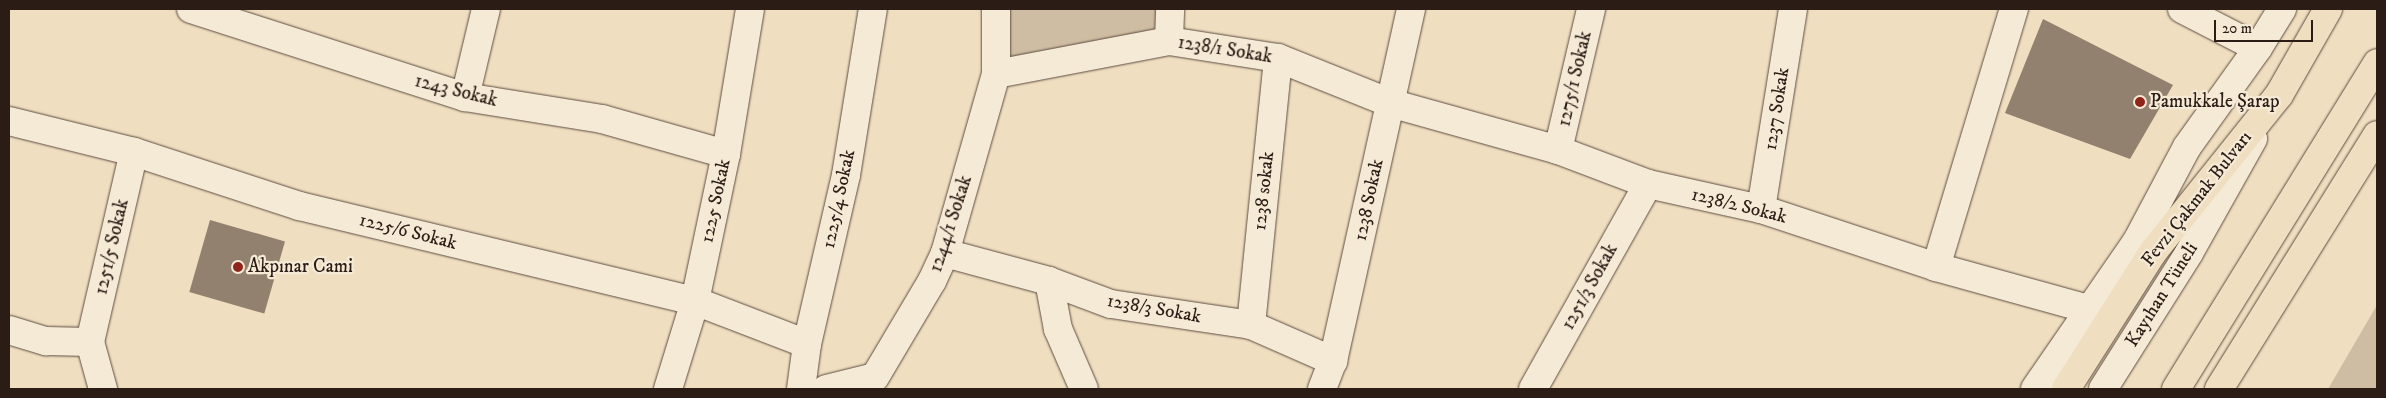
<!DOCTYPE html>
<html>
<head>
<meta charset="utf-8">
<style>
  body { margin:0 }
  #map { position:relative; width:2386px; height:398px; overflow:hidden; background:#f0dec0; font-family:"IM FELL DW Pica",serif }
  div>[style] { position:absolute }
  [style*='--x'] { left:calc(var(--x)*1px); top:calc(var(--y)*1px); width:calc(var(--w)*1px); rotate:calc(var(--a)*1deg) }
  .green>* { inset:0; background:#cfbda3 }
  .building>* { inset:0; background:#91816e; transform-origin:0 0 }
  .roads { filter:drop-shadow(0 0 1px #5c4c40) drop-shadow(0 0 1px #5c4c40) }
  .minor>* { height:28px; margin:-14px; padding:0 14px; transform-origin:14px; border-radius:14px; background:#f5ead6 }
  .tertiary>* { height:28px; margin:-14px; padding:0 14px; transform-origin:14px; border-radius:14px; background:#f5ead6 }
  .secondary>* { height:28px; margin:-14px; padding:0 14px; transform-origin:14px; border-radius:14px; background:#f5ead6 }
  .primary>* { height:28px; margin:-14px; padding:0 14px; transform-origin:14px; border-radius:14px; background:#f0dec0 }
  .dots>* { width:14px; height:14px; translate:-50% -50%; box-sizing:border-box; border:2px solid #f5ead6; border-radius:50% }
  span { translate:-50% -50%; white-space:nowrap; text-align:center; line-height:1.15; -webkit-text-stroke:4.5px #f5ead6; paint-order:stroke }
  .street-label { font-size:19px; color:#2b1c15 }
  .poi-label { font-size:19px; color:#2b1c15 }
  .left { translate:0 -50%; text-align:left }
  .frame { position:absolute; inset:0; border:10px solid #2b1c15; pointer-events:none }
  .scale { position:absolute; left:2214px; top:20px; width:99px; height:22px; box-sizing:border-box; border:2px solid #2b1c15; border-top:0; padding-left:6px; font-size:15px; line-height:18px; white-space:nowrap; color:#2b1c15; -webkit-text-stroke:4px #f5ead6; paint-order:stroke }
</style>
</head>
<body>
<div id="map">
  <div class="green">
    <i style="clip-path:polygon(996px 9px,1170px 9px,1169px 41px,996px 74px)"></i>
    <i style="clip-path:polygon(2377px 305px,2377px 389px,2328px 389px)"></i>
  </div>
  <div class="building">
    <i style="clip-path:polygon(2043px 19px,2173px 85px,2130px 159px,2005px 113px)"></i>
    <i style="left:210px;top:220px;width:78px;height:75px;rotate:16deg"></i>
  </div>
  <div class="roads">
    <div class="minor">
      <i style="--x:191;--y:9;--w:288;--a:17.8"></i>
      <i style="--x:465;--y:97;--w:139;--a:9.1"></i>
      <i style="--x:602;--y:119;--w:129;--a:15.8"></i>
      <i style="--x:2182;--y:9;--w:85;--a:27.2"></i>
      <i style="--x:1169;--y:41;--w:32;--a:-88"></i>
      <i style="--x:996;--y:74;--w:176;--a:-10.8"></i>
      <i style="--x:1169;--y:41;--w:110;--a:8.9"></i>
      <i style="--x:1278;--y:58;--w:121;--a:21.9"></i>
      <i style="--x:1390;--y:103;--w:174;--a:15.6"></i>
      <i style="--x:1558;--y:150;--w:96;--a:20.7"></i>
      <i style="--x:1648;--y:184;--w:116;--a:12.5"></i>
      <i style="--x:1761;--y:209;--w:184;--a:18.3"></i>
      <i style="--x:1936;--y:267;--w:158;--a:15.4"></i>
      <i style="--x:465;--y:97;--w:90;--a:-76.6"></i>
      <i style="--x:9;--y:121;--w:129;--a:13.9"></i>
      <i style="--x:134;--y:152;--w:174;--a:18.1"></i>
      <i style="--x:299;--y:206;--w:407;--a:13.5"></i>
      <i style="--x:695;--y:301;--w:120;--a:21"></i>
      <i style="--x:1558;--y:150;--w:145;--a:-76.8"></i>
      <i style="--x:1761;--y:209;--w:203;--a:-80.9"></i>
      <i style="--x:945;--y:253;--w:108;--a:15.1"></i>
      <i style="--x:1049;--y:281;--w:66;--a:20.4"></i>
      <i style="--x:1111;--y:304;--w:142;--a:8.5"></i>
      <i style="--x:1251;--y:325;--w:90;--a:23.7"></i>
      <i style="--x:1936;--y:267;--w:270;--a:-73.2"></i>
      <i style="--x:1049;--y:281;--w:49;--a:79.4"></i>
      <i style="--x:1058;--y:329;--w:65;--a:66.6"></i>
      <i style="--x:1251;--y:325;--w:268;--a:-84.2"></i>
      <i style="--x:9;--y:330;--w:39;--a:17"></i>
      <i style="--x:46;--y:341;--w:44;--a:1.3"></i>
      <i style="--x:90;--y:342;--w:49;--a:74.5"></i>
      <i style="--x:90;--y:342;--w:195;--a:-77"></i>
      <i style="--x:801;--y:389;--w:45;--a:-82.4"></i>
      <i style="--x:807;--y:344;--w:173;--a:-77"></i>
      <i style="--x:846;--y:175;--w:168;--a:-80.8"></i>
      <i style="--x:826;--y:389;--w:50;--a:-13.8"></i>
      <i style="--x:875;--y:377;--w:112;--a:-59.3"></i>
      <i style="--x:932;--y:281;--w:31;--a:-65"></i>
      <i style="--x:945;--y:253;--w:186;--a:-74.1"></i>
      <i style="--x:996;--y:74;--w:65;--a:-90"></i>
      <i style="--x:1322;--y:389;--w:30;--a:-69"></i>
      <i style="--x:1333;--y:361;--w:361;--a:-77.5"></i>
      <i style="--x:1533;--y:389;--w:235;--a:-60.7"></i>
      <i style="--x:2035;--y:389;--w:180;--a:-55.4"></i>
      <i style="--x:2137;--y:241;--w:106;--a:-62"></i>
      <i style="--x:2187;--y:147;--w:122;--a:-54.4"></i>
      <i style="--x:2258;--y:48;--w:46;--a:-58.4"></i>
    </div>
    <div class="tertiary">
      <i style="--x:668;--y:389;--w:92;--a:-72.9"></i>
      <i style="--x:695;--y:301;--w:150;--a:-78.1"></i>
      <i style="--x:726;--y:154;--w:147;--a:-80.6"></i>
    </div>
    <div class="secondary">
      <i style="--x:2103;--y:389;--w:161;--a:-57.7"></i>
      <i style="--x:2189;--y:253;--w:131;--a:-60.7"></i>
    </div>
    <div class="primary">
      <i style="--x:2066;--y:389;--w:162;--a:-57.6"></i>
      <i style="--x:2153;--y:252;--w:201;--a:-51.3"></i>
      <i style="--x:2279;--y:95;--w:99;--a:-60.3"></i>
      <i style="--x:2176;--y:389;--w:383;--a:-58.3"></i>
      <i style="--x:2219;--y:389;--w:299;--a:-58.1"></i>
    </div>
  </div>
  <div class="dots">
    <i style="left:2140px;top:102px;background:#8f2418"></i>
    <i style="left:238px;top:267px;background:#8f2418"></i>
  </div>
  <div class="street-label">
    <span style="left:1225px;top:50px;rotate:9deg">1238/1 Sokak</span>
    <span style="left:1575px;top:79px;rotate:-77deg">1275/1 Sokak</span>
    <span style="left:456px;top:91px;rotate:14deg">1243 Sokak</span>
    <span style="left:1777px;top:109px;rotate:-81deg">1237 Sokak</span>
    <span style="left:1264px;top:191px;rotate:-84deg">1238 sokak</span>
    <span style="left:839px;top:199px;rotate:-78deg">1225/4 Sokak</span>
    <span style="left:2197px;top:199px;rotate:-52deg">Fevzi Çakmak Bulvarı</span>
    <span style="left:1369px;top:200px;rotate:-78deg">1238 Sokak</span>
    <span style="left:716px;top:201px;rotate:-78deg">1225 Sokak</span>
    <span style="left:1739px;top:206px;rotate:14deg">1238/2 Sokak</span>
    <span style="left:951px;top:224px;rotate:-72deg">1244/1 Sokak</span>
    <span style="left:408px;top:232px;rotate:14deg">1225/6 Sokak</span>
    <span style="left:112px;top:247px;rotate:-77deg">1251/5 Sokak</span>
    <span style="left:1590px;top:287px;rotate:-61deg">1251/3 Sokak</span>
    <span style="left:2162px;top:295px;rotate:-58deg">Kayıhan Tüneli</span>
    <span style="left:1154px;top:309px;rotate:10deg">1238/3 Sokak</span>
  </div>
  <div class="poi-label">
    <span class="left" style="left:2150px;top:102px">Pamukkale Şarap</span>
    <span class="left" style="left:248px;top:267px">Akpınar Cami</span>
  </div>
  <div class="frame"></div>
  <div class="scale">20 m</div>
</div>
</body>
</html>
